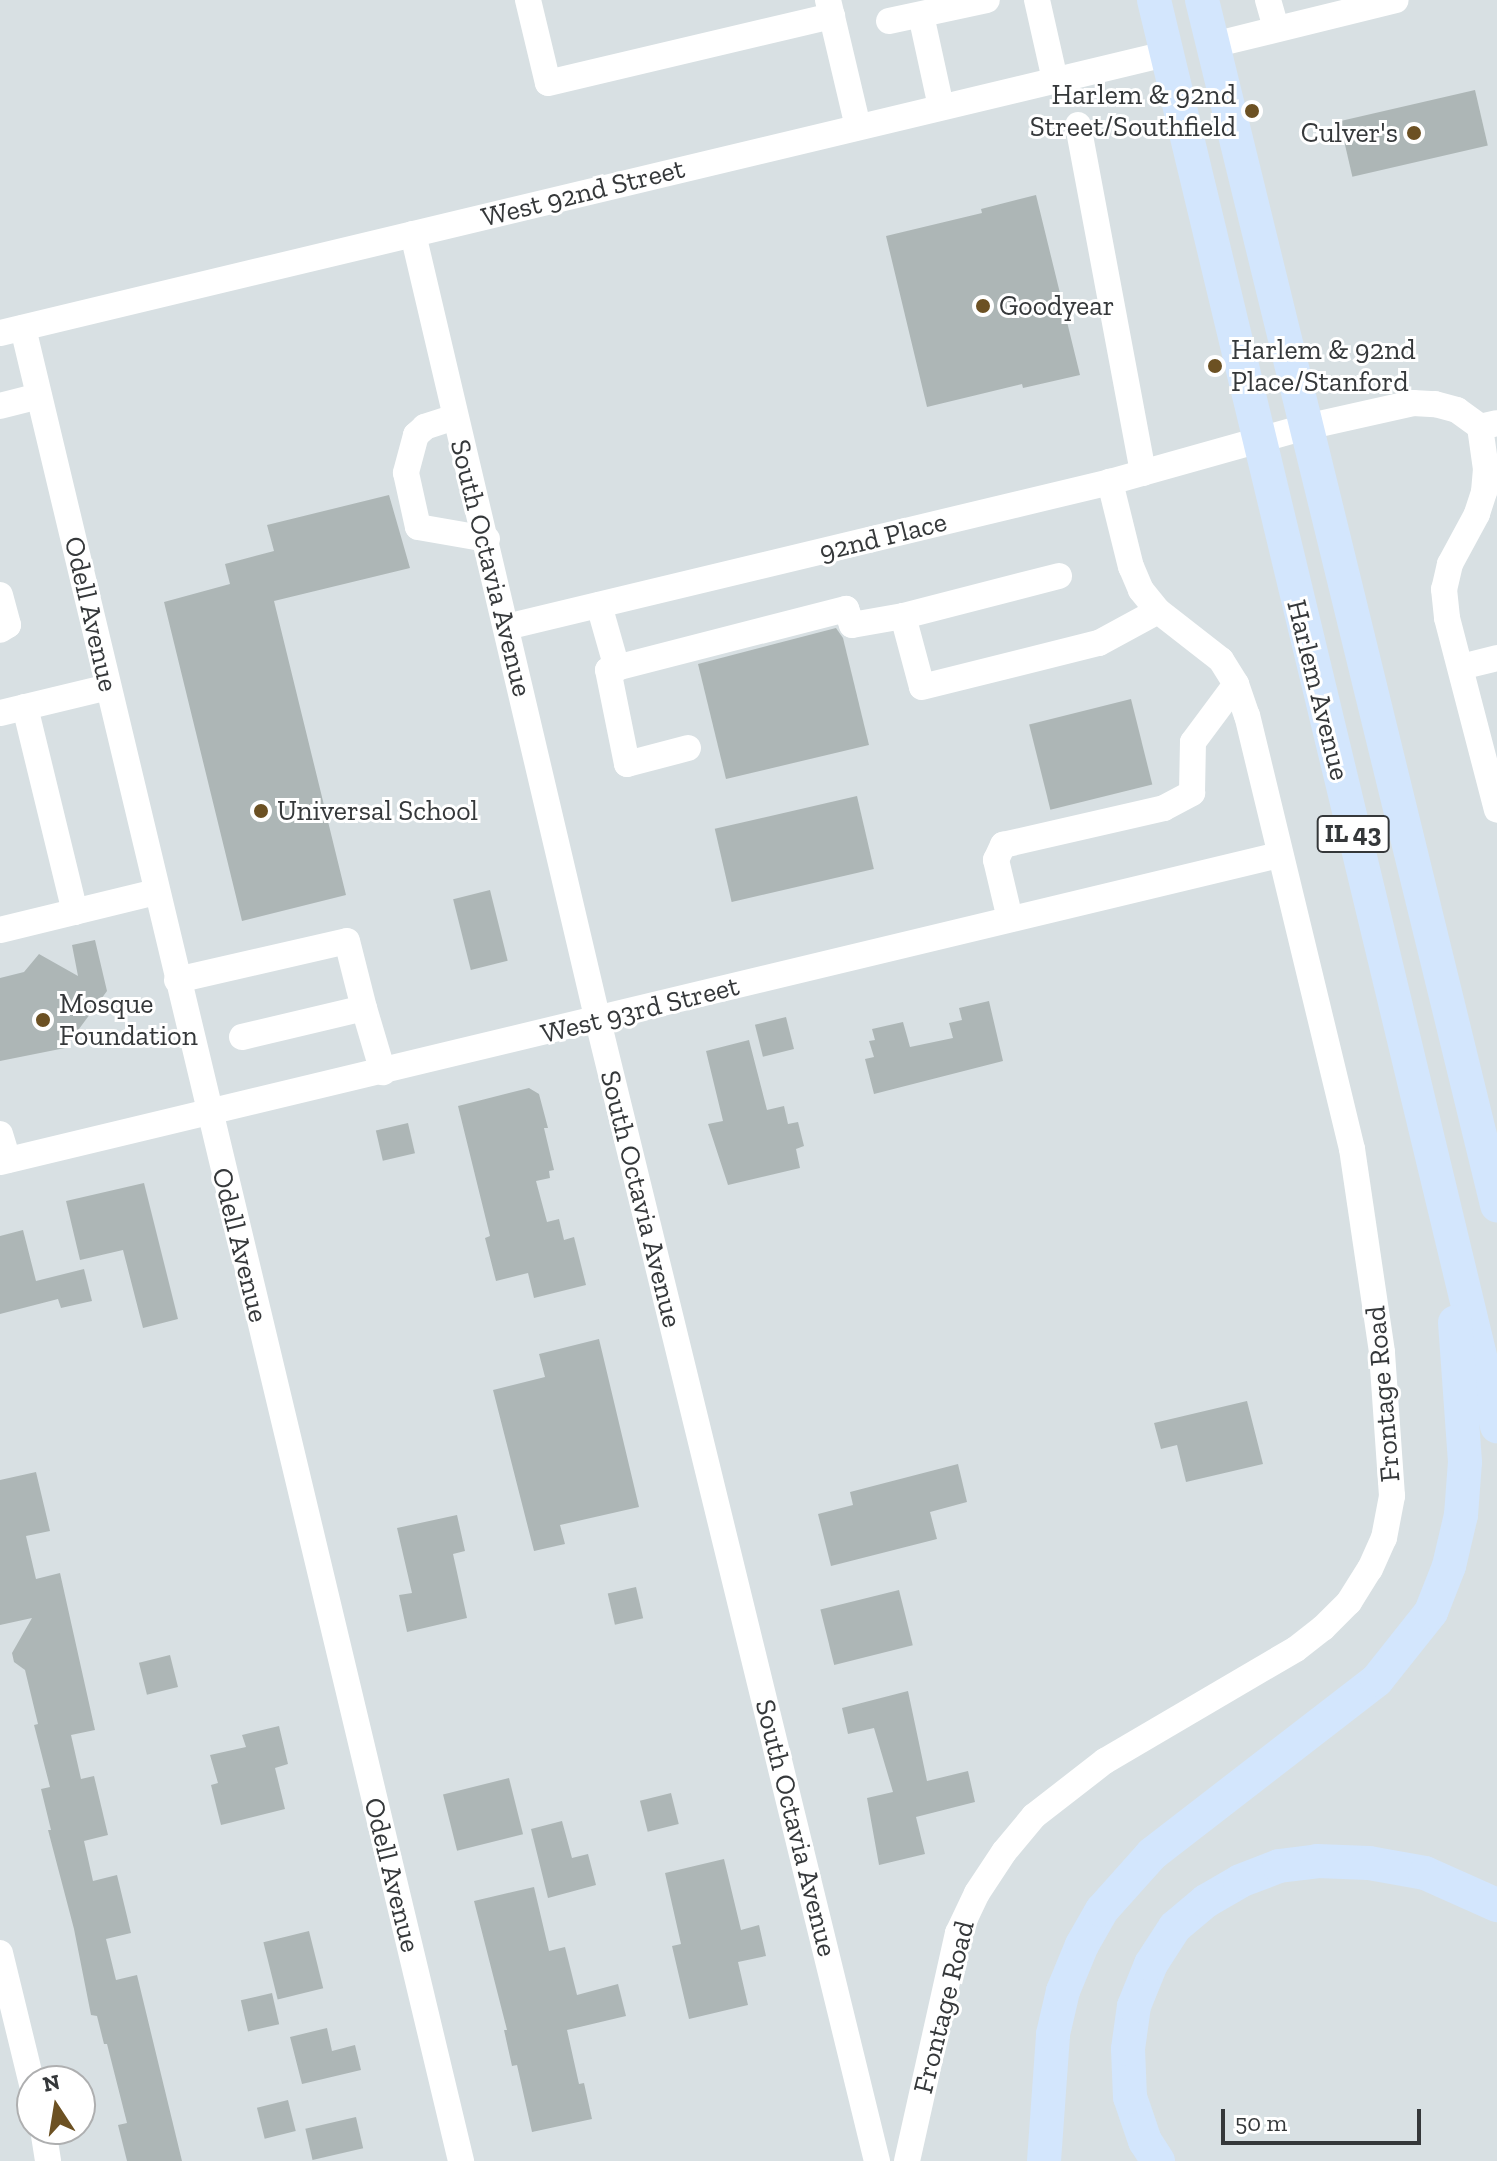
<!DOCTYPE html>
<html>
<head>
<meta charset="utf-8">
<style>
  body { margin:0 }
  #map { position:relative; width:1497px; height:2161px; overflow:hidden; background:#d8e0e3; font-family:"Zilla Slab",serif }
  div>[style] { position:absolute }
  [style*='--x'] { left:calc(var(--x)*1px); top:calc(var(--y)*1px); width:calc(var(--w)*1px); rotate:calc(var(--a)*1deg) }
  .building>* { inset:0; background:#adb6b6; transform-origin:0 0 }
  .minor>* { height:26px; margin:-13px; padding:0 13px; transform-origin:13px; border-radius:13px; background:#fff }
  .major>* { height:34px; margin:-17px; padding:0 17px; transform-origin:17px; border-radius:17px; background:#d3e6fd }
  .dots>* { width:22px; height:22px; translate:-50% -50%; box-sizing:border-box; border:4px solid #fff; border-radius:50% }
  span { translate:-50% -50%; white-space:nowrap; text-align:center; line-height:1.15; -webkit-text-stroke:6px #fff; paint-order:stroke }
  .shield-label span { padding:2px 6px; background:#fff; border:2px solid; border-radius:6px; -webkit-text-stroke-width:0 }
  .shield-label { font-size:26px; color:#35383a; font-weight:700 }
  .poi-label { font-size:28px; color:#35383a }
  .right { translate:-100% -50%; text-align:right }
  .left { translate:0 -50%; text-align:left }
  .street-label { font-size:28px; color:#35383a }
  .north { position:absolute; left:16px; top:2065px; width:80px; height:80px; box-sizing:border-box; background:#fff; border:2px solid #aeafb0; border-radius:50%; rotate:348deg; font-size:22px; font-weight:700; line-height:32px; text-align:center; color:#35383a }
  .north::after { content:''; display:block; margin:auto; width:28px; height:36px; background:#6c5123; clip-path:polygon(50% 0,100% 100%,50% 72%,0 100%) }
  .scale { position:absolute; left:1221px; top:2109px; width:200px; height:36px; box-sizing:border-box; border:4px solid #35383a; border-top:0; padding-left:10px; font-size:24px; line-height:28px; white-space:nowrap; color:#35383a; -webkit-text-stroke:6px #fff; paint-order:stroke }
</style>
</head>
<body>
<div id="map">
  <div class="building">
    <i style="left:1475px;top:90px;width:57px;height:139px;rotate:77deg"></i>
    <i style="clip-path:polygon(1036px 195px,1080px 375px,1023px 388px,1022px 384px,927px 407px,886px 236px,982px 213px,981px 209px)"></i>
    <i style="clip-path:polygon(389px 495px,410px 568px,274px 601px,346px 895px,242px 921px,164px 602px,230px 584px,225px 564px,274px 551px,267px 525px)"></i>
    <i style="clip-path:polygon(836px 628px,843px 638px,869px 745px,726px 779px,698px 664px)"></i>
    <i style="left:1131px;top:699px;width:88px;height:105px;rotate:76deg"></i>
    <i style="left:857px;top:796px;width:75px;height:146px;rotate:77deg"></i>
    <i style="left:490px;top:890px;width:73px;height:38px;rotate:76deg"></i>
    <i style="clip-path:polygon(95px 940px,107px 991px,65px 1048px,0 1061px,0 978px,24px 972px,39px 954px,78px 976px,72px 945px)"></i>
    <i style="clip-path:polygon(989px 1001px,1003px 1061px,874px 1094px,865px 1059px,874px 1057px,869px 1041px,875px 1040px,872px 1029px,903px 1022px,910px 1047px,953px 1038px,949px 1023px,962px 1020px,959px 1008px)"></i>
    <i style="left:786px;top:1017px;width:33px;height:32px;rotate:76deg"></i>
    <i style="clip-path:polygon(749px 1040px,767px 1110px,784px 1106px,788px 1124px,798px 1122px,804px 1146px,796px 1149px,800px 1168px,728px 1185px,708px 1124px,723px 1121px,706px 1051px)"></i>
    <i style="clip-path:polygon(529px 1088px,539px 1094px,548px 1128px,544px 1128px,554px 1170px,549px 1171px,550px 1178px,536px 1181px,547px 1222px,559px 1219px,564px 1240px,574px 1237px,586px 1285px,534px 1298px,528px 1273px,496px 1281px,485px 1238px,490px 1236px,458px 1106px)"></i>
    <i style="left:408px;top:1123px;width:31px;height:33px;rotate:77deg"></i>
    <i style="clip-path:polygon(144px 1183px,178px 1319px,143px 1328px,123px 1250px,80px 1260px,66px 1201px)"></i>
    <i style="clip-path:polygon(23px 1230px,36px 1281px,84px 1269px,92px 1301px,61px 1308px,58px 1299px,0 1314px,0 1236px)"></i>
    <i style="clip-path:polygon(599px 1339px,639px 1507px,560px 1525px,565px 1544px,534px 1551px,493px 1390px,545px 1377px,539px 1354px)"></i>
    <i style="clip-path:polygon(1247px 1401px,1263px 1464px,1186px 1482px,1177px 1445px,1161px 1449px,1154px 1423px)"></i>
    <i style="clip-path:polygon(958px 1464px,967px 1502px,930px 1512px,937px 1539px,831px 1566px,818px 1514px,853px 1505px,850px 1492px)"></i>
    <i style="clip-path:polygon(36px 1472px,50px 1531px,26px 1536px,36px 1579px,60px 1573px,95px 1730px,71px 1735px,81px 1779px,94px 1776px,108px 1835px,84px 1841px,93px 1881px,117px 1875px,131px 1933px,106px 1939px,116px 1980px,137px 1975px,182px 2161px,127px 2161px,118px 2125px,127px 2123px,107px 2044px,104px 2044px,97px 2016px,91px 2015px,74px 1929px,48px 1830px,51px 1830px,41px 1789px,50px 1787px,34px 1725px,38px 1724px,25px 1670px,14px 1662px,12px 1653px,32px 1618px,0 1625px,0 1480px)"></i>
    <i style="clip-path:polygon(457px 1515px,465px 1551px,453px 1554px,467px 1618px,407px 1632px,399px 1595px,412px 1593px,397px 1528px)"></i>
    <i style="left:636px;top:1587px;width:32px;height:29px;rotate:77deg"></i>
    <i style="left:899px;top:1590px;width:57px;height:81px;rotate:76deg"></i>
    <i style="left:170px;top:1655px;width:33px;height:32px;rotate:76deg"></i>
    <i style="clip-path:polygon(908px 1691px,927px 1781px,968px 1771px,975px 1802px,916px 1817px,925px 1854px,879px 1865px,867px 1798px,893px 1792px,874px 1728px,848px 1734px,842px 1708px)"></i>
    <i style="clip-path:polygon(279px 1726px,288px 1764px,275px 1768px,285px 1809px,221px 1825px,211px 1785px,218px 1783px,210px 1755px,246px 1747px,242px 1735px)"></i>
    <i style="left:509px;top:1778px;width:58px;height:68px;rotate:76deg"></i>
    <i style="left:671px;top:1793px;width:32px;height:32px;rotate:76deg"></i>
    <i style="clip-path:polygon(562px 1821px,572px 1858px,588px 1854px,596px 1885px,548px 1898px,531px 1829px)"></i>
    <i style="clip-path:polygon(724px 1859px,741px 1930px,759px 1925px,766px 1956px,738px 1962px,748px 2005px,689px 2019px,672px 1946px,681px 1944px,665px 1873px)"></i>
    <i style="clip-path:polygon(534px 1887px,549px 1951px,565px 1947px,577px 1995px,618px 1984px,626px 2016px,567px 2030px,579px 2084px,584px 2083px,592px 2119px,532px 2132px,517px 2065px,512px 2066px,504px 2030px,507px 2030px,474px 1901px)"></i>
    <i style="left:309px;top:1931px;width:59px;height:47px;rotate:76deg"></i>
    <i style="left:272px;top:1993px;width:32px;height:32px;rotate:77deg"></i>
    <i style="clip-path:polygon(327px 2028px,332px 2051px,355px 2045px,361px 2070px,302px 2084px,290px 2037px)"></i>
    <i style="left:288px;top:2100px;width:32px;height:32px;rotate:76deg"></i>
    <i style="left:356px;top:2117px;width:32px;height:52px;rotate:77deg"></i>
  </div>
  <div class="minor">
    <i style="--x:528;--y:0;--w:85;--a:76.5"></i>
    <i style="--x:548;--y:83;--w:292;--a:-13.3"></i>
    <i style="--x:828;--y:0;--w:130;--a:76.7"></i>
    <i style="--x:1037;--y:0;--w:82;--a:77.3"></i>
    <i style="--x:1268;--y:0;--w:29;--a:74"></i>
    <i style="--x:921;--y:15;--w:94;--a:77.7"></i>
    <i style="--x:889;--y:21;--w:100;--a:-12.1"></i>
    <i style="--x:1213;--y:45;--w:188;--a:-13.8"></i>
    <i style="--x:1078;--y:125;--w:354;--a:79.4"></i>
    <i style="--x:413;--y:234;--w:808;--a:76.77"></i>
    <i style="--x:598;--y:1021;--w:1174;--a:76.25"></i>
    <i style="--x:23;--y:328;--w:1885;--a:76.56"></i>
    <i style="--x:0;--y:333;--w:1199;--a:-13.46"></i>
    <i style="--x:0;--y:406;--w:40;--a:-14.4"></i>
    <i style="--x:455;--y:417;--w:32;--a:162"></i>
    <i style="--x:425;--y:427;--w:12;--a:138"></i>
    <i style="--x:416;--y:435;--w:39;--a:105"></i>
    <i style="--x:406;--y:473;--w:55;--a:77.5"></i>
    <i style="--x:418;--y:527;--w:70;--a:9.9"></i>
    <i style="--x:1480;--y:427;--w:42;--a:81.9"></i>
    <i style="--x:1486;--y:469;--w:23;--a:95"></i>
    <i style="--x:1484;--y:492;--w:23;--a:108"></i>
    <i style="--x:1477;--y:514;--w:57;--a:118.4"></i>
    <i style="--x:1450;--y:564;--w:26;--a:103"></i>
    <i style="--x:1444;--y:589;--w:29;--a:84"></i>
    <i style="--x:1447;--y:618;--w:198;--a:75.4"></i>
    <i style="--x:1059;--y:576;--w:161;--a:165.6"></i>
    <i style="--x:903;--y:616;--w:73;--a:75"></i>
    <i style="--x:922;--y:687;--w:182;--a:-14"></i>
    <i style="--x:1099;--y:643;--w:67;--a:-28.5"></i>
    <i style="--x:0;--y:595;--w:31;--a:75"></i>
    <i style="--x:8;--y:625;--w:9;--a:148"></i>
    <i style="--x:599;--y:605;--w:66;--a:74.1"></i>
    <i style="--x:506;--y:627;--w:621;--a:-13.5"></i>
    <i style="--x:1110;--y:482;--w:204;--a:-15.7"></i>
    <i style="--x:1306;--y:427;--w:110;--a:-12.6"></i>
    <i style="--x:1413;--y:403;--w:22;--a:3"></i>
    <i style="--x:1435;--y:404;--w:23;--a:15"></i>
    <i style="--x:1457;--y:410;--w:29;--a:36"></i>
    <i style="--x:1480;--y:427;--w:17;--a:-13"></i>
    <i style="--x:1461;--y:667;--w:37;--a:-14"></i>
    <i style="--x:25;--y:707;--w:211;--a:76.3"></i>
    <i style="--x:0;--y:713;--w:111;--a:-13.5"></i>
    <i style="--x:688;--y:748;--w:63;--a:165.3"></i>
    <i style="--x:627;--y:764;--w:96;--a:-101.4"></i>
    <i style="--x:608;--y:670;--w:246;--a:-14.4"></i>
    <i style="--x:846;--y:609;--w:17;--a:69"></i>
    <i style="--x:852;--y:625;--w:52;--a:-10"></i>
    <i style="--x:1010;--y:919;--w:61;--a:-103.3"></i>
    <i style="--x:996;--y:860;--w:17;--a:-65"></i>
    <i style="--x:1003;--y:845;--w:165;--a:-12.9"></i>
    <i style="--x:1164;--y:808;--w:32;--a:-28"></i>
    <i style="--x:1192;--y:793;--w:51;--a:-88.9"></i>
    <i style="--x:1193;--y:742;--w:72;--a:-53.4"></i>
    <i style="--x:0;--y:930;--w:161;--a:-13.7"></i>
    <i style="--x:177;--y:980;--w:174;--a:-12.9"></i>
    <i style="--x:347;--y:941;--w:69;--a:75.8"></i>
    <i style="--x:242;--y:1037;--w:125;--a:-13.4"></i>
    <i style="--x:364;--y:1008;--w:67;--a:73.5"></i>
    <i style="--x:0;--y:1134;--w:27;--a:73"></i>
    <i style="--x:0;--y:1162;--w:1315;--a:-13.5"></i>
    <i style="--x:0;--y:1953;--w:135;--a:76.3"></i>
    <i style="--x:43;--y:2129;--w:32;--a:81"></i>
    <i style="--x:907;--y:2161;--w:234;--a:-77.4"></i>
    <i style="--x:958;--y:1933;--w:44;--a:-64.6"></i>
    <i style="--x:977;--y:1893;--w:49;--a:-56.6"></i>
    <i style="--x:1004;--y:1852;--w:47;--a:-50.2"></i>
    <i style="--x:1034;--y:1816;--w:90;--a:-37.8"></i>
    <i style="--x:1105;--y:1761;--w:221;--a:-30.4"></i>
    <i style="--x:1296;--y:1649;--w:34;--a:-38"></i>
    <i style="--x:1323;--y:1628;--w:37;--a:-45"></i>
    <i style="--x:1349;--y:1602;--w:39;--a:-58"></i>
    <i style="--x:1370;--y:1569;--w:34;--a:-66"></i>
    <i style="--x:1384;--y:1538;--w:43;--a:-79.2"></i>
    <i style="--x:1392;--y:1496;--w:144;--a:-94"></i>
    <i style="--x:1382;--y:1352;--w:205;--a:-98.4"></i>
    <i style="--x:1352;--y:1149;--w:446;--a:-103.6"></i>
    <i style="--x:1247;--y:716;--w:34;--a:-109"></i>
    <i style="--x:1236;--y:684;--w:28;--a:-122"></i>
    <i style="--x:1221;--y:660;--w:80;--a:-142.1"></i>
    <i style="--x:1158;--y:611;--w:27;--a:-129"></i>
    <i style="--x:1141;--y:590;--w:25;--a:-113"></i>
    <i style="--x:1131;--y:567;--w:88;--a:-103.9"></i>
  </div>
  <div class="major">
    <i style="--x:1154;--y:0;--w:1467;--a:76.48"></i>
    <i style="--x:1202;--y:0;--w:1241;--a:76.24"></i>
    <i style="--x:1044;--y:2161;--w:127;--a:-85.9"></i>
    <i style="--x:1053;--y:2034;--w:44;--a:-76.9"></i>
    <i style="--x:1063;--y:1991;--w:50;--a:-67.6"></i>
    <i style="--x:1082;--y:1945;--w:40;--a:-60.3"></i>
    <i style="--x:1102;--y:1910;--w:75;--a:-48.2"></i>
    <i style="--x:1152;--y:1854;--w:284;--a:-37.7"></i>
    <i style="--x:1377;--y:1680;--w:87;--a:-51.5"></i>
    <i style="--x:1431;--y:1612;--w:49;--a:-68.6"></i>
    <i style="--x:1449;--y:1566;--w:52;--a:-76.8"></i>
    <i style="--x:1461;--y:1515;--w:53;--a:-85.7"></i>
    <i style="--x:1465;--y:1462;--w:140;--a:-94.1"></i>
    <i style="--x:1158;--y:2161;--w:24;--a:-123"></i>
    <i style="--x:1145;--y:2141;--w:46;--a:-108.8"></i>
    <i style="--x:1130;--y:2097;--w:48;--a:-92.4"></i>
    <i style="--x:1128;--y:2049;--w:43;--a:-82.1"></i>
    <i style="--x:1134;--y:2006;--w:45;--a:-68"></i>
    <i style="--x:1151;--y:1964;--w:44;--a:-57"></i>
    <i style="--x:1175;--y:1927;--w:40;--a:-40"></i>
    <i style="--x:1206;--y:1901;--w:39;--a:-30"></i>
    <i style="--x:1240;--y:1881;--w:42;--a:-21"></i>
    <i style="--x:1279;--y:1866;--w:38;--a:-7"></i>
    <i style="--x:1317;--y:1861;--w:52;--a:2.2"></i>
    <i style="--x:1369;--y:1863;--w:57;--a:10.1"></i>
    <i style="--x:1425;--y:1873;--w:79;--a:24"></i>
  </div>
  <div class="dots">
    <i style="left:1252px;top:111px;background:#6c5123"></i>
    <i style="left:1414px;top:133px;background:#6c5123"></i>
    <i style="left:983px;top:306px;background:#6c5123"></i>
    <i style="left:1215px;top:366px;background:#6c5123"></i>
    <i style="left:261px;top:811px;background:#6c5123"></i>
    <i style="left:43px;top:1020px;background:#6c5123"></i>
  </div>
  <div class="shield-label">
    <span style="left:1353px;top:834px">IL 43</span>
  </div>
  <div class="poi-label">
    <span class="right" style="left:1236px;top:111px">Harlem &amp; 92nd<br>Street/Southfield</span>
    <span class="right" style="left:1398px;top:133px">Culver's</span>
    <span class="left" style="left:999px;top:306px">Goodyear</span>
    <span class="left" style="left:1231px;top:366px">Harlem &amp; 92nd<br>Place/Stanford</span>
    <span class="left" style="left:277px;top:811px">Universal School</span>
    <span class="left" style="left:59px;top:1020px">Mosque<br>Foundation</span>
  </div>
  <div class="street-label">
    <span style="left:583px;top:193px;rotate:-14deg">West 92nd Street</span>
    <span style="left:883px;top:537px;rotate:-14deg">92nd Place</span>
    <span style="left:491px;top:568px;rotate:76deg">South Octavia Avenue</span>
    <span style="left:91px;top:614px;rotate:77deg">Odell Avenue</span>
    <span style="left:1318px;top:690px;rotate:76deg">Harlem Avenue</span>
    <span style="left:640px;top:1010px;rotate:-14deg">West 93rd Street</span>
    <span style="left:641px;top:1199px;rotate:76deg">South Octavia Avenue</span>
    <span style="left:240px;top:1245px;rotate:76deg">Odell Avenue</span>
    <span style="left:1383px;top:1394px;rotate:-95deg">Frontage Road</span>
    <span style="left:796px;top:1828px;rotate:76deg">South Octavia Avenue</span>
    <span style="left:392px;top:1875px;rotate:76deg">Odell Avenue</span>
    <span style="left:944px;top:2007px;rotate:-76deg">Frontage Road</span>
  </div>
  <div class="north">N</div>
  <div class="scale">50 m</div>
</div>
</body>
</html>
